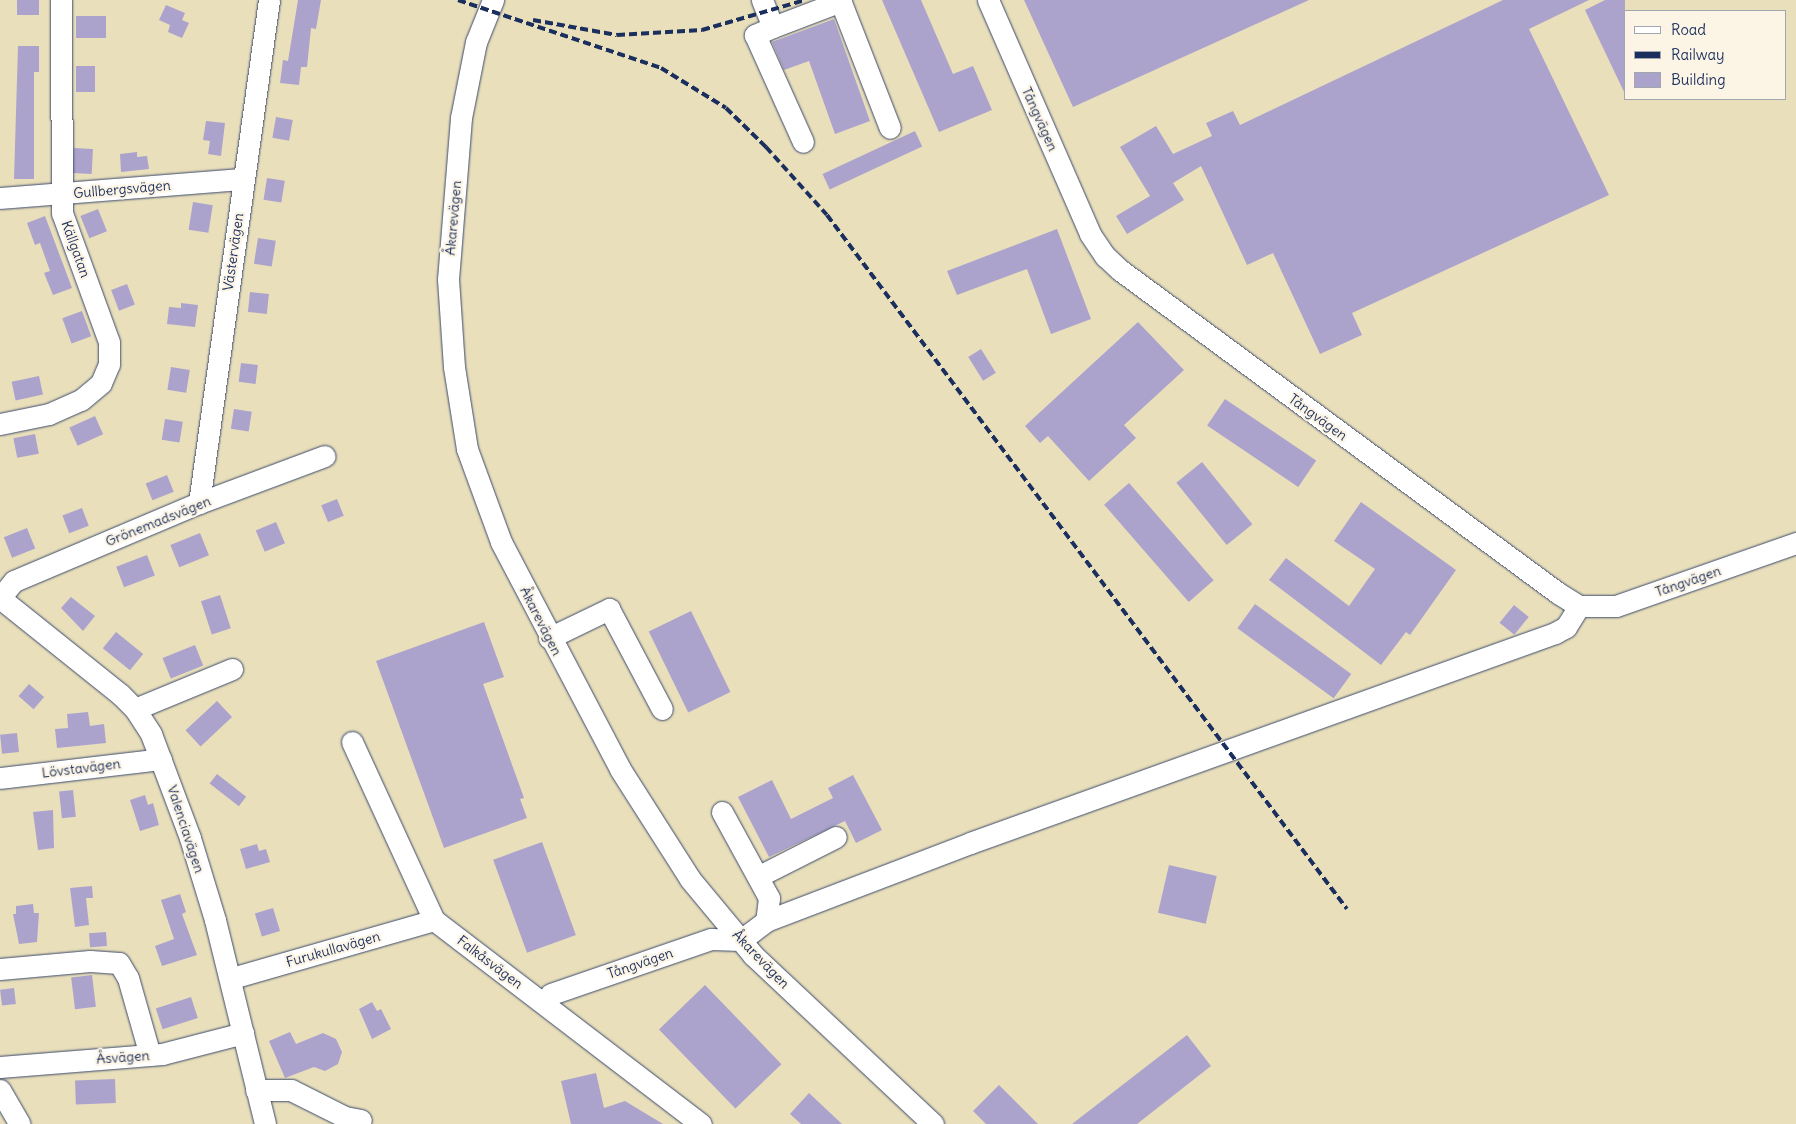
<!DOCTYPE html>
<html>
<head>
<meta charset="utf-8">
<style>
  body { margin:0 }
  #map { position:relative; width:1796px; height:1124px; overflow:hidden; background:#e9dfbb; font-family:Delius,sans-serif }
  div>[style] { position:absolute }
  [style*='--x'] { left:calc(var(--x)*1px); top:calc(var(--y)*1px); width:calc(var(--w)*1px); rotate:calc(var(--a)*1deg) }
  .building>* { inset:0; background:#aca3cd; transform-origin:0 0 }
  .roads { filter:drop-shadow(0 0 1px #3a496c) drop-shadow(0 0 1px #3a496c) }
  .minor>* { height:21px; margin:-10.5px; padding:0 10.5px; transform-origin:10.5px; border-radius:10.5px; background:#fff }
  .rail>* { height:4px; margin-top:-2px; transform-origin:0; background:repeating-linear-gradient(90deg,#1b2f5e 0 8px,transparent 0 12px) }
  span { translate:-50% -50%; white-space:nowrap; text-align:center; line-height:1.15; -webkit-text-stroke:4.5px #fcf5e5; paint-order:stroke }
  .street-label { font-size:14px; color:#1b2f5e }
  .legend { position:absolute; left:1624px; top:10px; width:162px; height:90px; box-sizing:border-box; background:#fcf5e5; border:1px solid #a2a6af; margin:0; padding:6px 9px; list-style:none; font-size:15px; color:#1b2f5e }
  .legend li { display:flex; align-items:center; gap:10px; height:25px }
  .legend b { width:25px; border:1px solid #a2a6af }
</style>
</head>
<body>
<div id="map">
  <div class="building">
    <i style="left:17px;top:0;width:22px;height:15px"></i>
    <i style="clip-path:polygon(298px 0,321px 0,316px 29px,311px 28px,307px 67px,301px 67px,299px 85px,280px 83px,283px 60px,288px 61px)"></i>
    <i style="clip-path:polygon(882px 0,921px 0,953px 74px,973px 66px,992px 110px,939px 132px)"></i>
    <i style="clip-path:polygon(1024px 0,1309px 0,1073px 107px)"></i>
    <i style="clip-path:polygon(1503px 0,1589px 0,1529px 29px,1609px 195px,1352px 313px,1362px 335px,1320px 354px,1273px 253px,1247px 265px,1201px 166px,1173px 183px,1184px 200px,1127px 234px,1116px 216px,1150px 196px,1120px 147px,1156px 126px,1173px 154px,1212px 136px,1206px 123px,1233px 111px,1240px 125px)"></i>
    <i style="clip-path:polygon(1605px 0,1625px 0,1625px 94px,1585px 10px)"></i>
    <i style="clip-path:polygon(166px 5px,185px 13px,182px 20px,189px 23px,182px 38px,168px 32px,170px 25px,159px 20px)"></i>
    <i style="left:76px;top:16px;width:30px;height:22px"></i>
    <i style="clip-path:polygon(834px 19px,870px 121px,835px 134px,809px 61px,784px 70px,772px 42px)"></i>
    <i style="clip-path:polygon(18px 46px,39px 46px,39px 72px,34px 72px,34px 179px,14px 179px)"></i>
    <i style="left:76px;top:66px;width:19px;height:26px"></i>
    <i style="left:276px;top:117px;width:17px;height:21px;rotate:10deg"></i>
    <i style="clip-path:polygon(206px 121px,225px 123px,221px 156px,208px 154px,210px 141px,203px 140px)"></i>
    <i style="left:915px;top:131px;width:17px;height:102px;rotate:65deg"></i>
    <i style="left:74px;top:148px;width:19px;height:25px;rotate:3deg"></i>
    <i style="clip-path:polygon(137px 152px,137px 157px,147px 156px,149px 169px,121px 172px,120px 154px)"></i>
    <i style="left:267px;top:178px;width:18px;height:22px;rotate:9deg"></i>
    <i style="left:193px;top:202px;width:20px;height:28px;rotate:9deg"></i>
    <i style="left:98px;top:209px;width:24px;height:19px;rotate:68deg"></i>
    <i style="clip-path:polygon(45px 216px,72px 288px,53px 295px,44px 273px,50px 271px,40px 243px,35px 245px,27px 223px)"></i>
    <i style="clip-path:polygon(1057px 229px,1091px 319px,1051px 334px,1027px 269px,957px 295px,947px 271px)"></i>
    <i style="left:258px;top:238px;width:18px;height:26px;rotate:9deg"></i>
    <i style="left:127px;top:284px;width:22px;height:17px;rotate:69deg"></i>
    <i style="left:250px;top:292px;width:19px;height:20px;rotate:6deg"></i>
    <i style="clip-path:polygon(181px 303px,198px 305px,195px 327px,167px 324px,169px 307px,181px 308px)"></i>
    <i style="left:82px;top:311px;width:27px;height:21px;rotate:70deg"></i>
    <i style="clip-path:polygon(1138px 322px,1184px 370px,1124px 425px,1136px 438px,1089px 481px,1048px 436px,1040px 443px,1025px 426px)"></i>
    <i style="left:981px;top:349px;width:28px;height:15px;rotate:58deg"></i>
    <i style="left:241px;top:363px;width:17px;height:19px;rotate:7deg"></i>
    <i style="left:171px;top:367px;width:19px;height:23px;rotate:9deg"></i>
    <i style="left:39px;top:376px;width:19px;height:28px;rotate:78deg"></i>
    <i style="left:1225px;top:399px;width:110px;height:32px;rotate:34deg"></i>
    <i style="left:234px;top:409px;width:18px;height:20px;rotate:9deg"></i>
    <i style="left:95px;top:416px;width:20px;height:28px;rotate:66deg"></i>
    <i style="left:165px;top:419px;width:18px;height:21px;rotate:9deg"></i>
    <i style="left:35px;top:434px;width:20px;height:22px;rotate:79deg"></i>
    <i style="left:1202px;top:462px;width:80px;height:33px;rotate:51deg"></i>
    <i style="left:167px;top:475px;width:18px;height:23px;rotate:68deg"></i>
    <i style="left:1129px;top:483px;width:129px;height:33px;rotate:49deg"></i>
    <i style="left:337px;top:499px;width:18px;height:17px;rotate:68deg"></i>
    <i style="clip-path:polygon(1361px 502px,1456px 570px,1410px 635px,1406px 632px,1381px 665px,1269px 580px,1286px 558px,1349px 606px,1375px 569px,1334px 541px)"></i>
    <i style="left:82px;top:508px;width:19px;height:21px;rotate:69deg"></i>
    <i style="left:276px;top:522px;width:23px;height:22px;rotate:67deg"></i>
    <i style="left:27px;top:528px;width:22px;height:25px;rotate:68deg"></i>
    <i style="left:200px;top:533px;width:24px;height:32px;rotate:68deg"></i>
    <i style="left:147px;top:555px;width:22px;height:33px;rotate:69deg"></i>
    <i style="left:220px;top:595px;width:35px;height:20px;rotate:72deg"></i>
    <i style="clip-path:polygon(71px 597px,95px 616px,83px 631px,61px 608px)"></i>
    <i style="left:1255px;top:604px;width:119px;height:30px;rotate:36deg"></i>
    <i style="left:1514px;top:605px;width:19px;height:23px;rotate:39deg"></i>
    <i style="left:691px;top:611px;width:90px;height:47px;rotate:64deg"></i>
    <i style="clip-path:polygon(484px 622px,504px 677px,483px 684px,524px 798px,520px 799px,527px 818px,444px 848px,376px 661px)"></i>
    <i style="left:116px;top:632px;width:35px;height:21px;rotate:39deg"></i>
    <i style="left:195px;top:645px;width:22px;height:35px;rotate:68deg"></i>
    <i style="left:29px;top:684px;width:20px;height:16px;rotate:41deg"></i>
    <i style="left:217px;top:701px;width:22px;height:43px;rotate:47deg"></i>
    <i style="clip-path:polygon(88px 712px,90px 726px,104px 724px,106px 743px,57px 748px,55px 729px,68px 728px,67px 714px)"></i>
    <i style="left:17px;top:733px;width:19px;height:17px;rotate:84deg"></i>
    <i style="left:217px;top:774px;width:37px;height:12px;rotate:38deg"></i>
    <i style="clip-path:polygon(853px 775px,882px 830px,856px 843px,845px 821px,769px 857px,738px 797px,772px 780px,791px 819px,833px 798px,828px 788px)"></i>
    <i style="left:73px;top:790px;width:27px;height:14px;rotate:84deg"></i>
    <i style="clip-path:polygon(145px 795px,148px 805px,153px 803px,159px 825px,140px 831px,130px 800px)"></i>
    <i style="clip-path:polygon(53px 810px,54px 848px,38px 850px,33px 812px)"></i>
    <i style="left:542px;top:842px;width:99px;height:52px;rotate:70deg"></i>
    <i style="clip-path:polygon(257px 844px,259px 851px,266px 849px,270px 862px,246px 869px,240px 849px)"></i>
    <i style="left:1169px;top:865px;width:49px;height:49px;rotate:13deg"></i>
    <i style="clip-path:polygon(92px 886px,93px 898px,86px 898px,89px 925px,75px 927px,70px 888px)"></i>
    <i style="clip-path:polygon(180px 894px,186px 912px,182px 914px,197px 955px,162px 966px,155px 946px,174px 939px,161px 900px)"></i>
    <i style="clip-path:polygon(33px 904px,34px 913px,39px 913px,37px 942px,19px 944px,13px 914px,16px 914px,16px 906px)"></i>
    <i style="left:273px;top:908px;width:24px;height:19px;rotate:73deg"></i>
    <i style="left:106px;top:932px;width:14px;height:17px;rotate:86deg"></i>
    <i style="left:92px;top:975px;width:32px;height:21px;rotate:83deg"></i>
    <i style="left:705px;top:985px;width:110px;height:64px;rotate:46deg"></i>
    <i style="left:14px;top:988px;width:16px;height:14px;rotate:83deg"></i>
    <i style="left:191px;top:997px;width:22px;height:37px;rotate:72deg"></i>
    <i style="clip-path:polygon(372px 1002px,377px 1011px,381px 1009px,391px 1029px,372px 1039px,359px 1009px)"></i>
    <i style="clip-path:polygon(290px 1032px,296px 1044px,323px 1033px,336px 1039px,342px 1052px,338px 1064px,325px 1071px,314px 1067px,285px 1078px,269px 1041px)"></i>
    <i style="clip-path:polygon(1187px 1035px,1211px 1066px,1137px 1124px,1072px 1124px)"></i>
    <i style="clip-path:polygon(596px 1073px,604px 1108px,625px 1101px,663px 1124px,571px 1124px,561px 1081px)"></i>
    <i style="left:115px;top:1079px;width:24px;height:40px;rotate:88deg"></i>
    <i style="clip-path:polygon(999px 1085px,1038px 1124px,986px 1124px,973px 1111px)"></i>
    <i style="clip-path:polygon(809px 1093px,842px 1124px,801px 1124px,790px 1114px)"></i>
  </div>
  <div class="roads">
    <div class="minor">
      <i style="--x:493;--y:0;--w:45;--a:112"></i>
      <i style="--x:476;--y:42;--w:77;--a:101.2"></i>
      <i style="--x:461;--y:118;--w:162;--a:94.6"></i>
      <i style="--x:448;--y:279;--w:88;--a:86.1"></i>
      <i style="--x:454;--y:367;--w:83;--a:81"></i>
      <i style="--x:467;--y:449;--w:99;--a:69.9"></i>
      <i style="--x:501;--y:542;--w:256;--a:62.3"></i>
      <i style="--x:620;--y:769;--w:130;--a:57.5"></i>
      <i style="--x:690;--y:879;--w:99;--a:50.3"></i>
      <i style="--x:753;--y:955;--w:247;--a:43.2"></i>
      <i style="--x:762;--y:0;--w:29;--a:68"></i>
      <i style="--x:773;--y:27;--w:20;--a:156"></i>
      <i style="--x:755;--y:35;--w:117;--a:65.8"></i>
      <i style="--x:840;--y:0;--w:137;--a:68.7"></i>
      <i style="--x:988;--y:0;--w:255;--a:66.4"></i>
      <i style="--x:1090;--y:234;--w:27;--a:56"></i>
      <i style="--x:1105;--y:256;--w:21;--a:43"></i>
      <i style="--x:1120;--y:270;--w:544;--a:36.41"></i>
      <i style="--x:1558;--y:593;--w:25;--a:32"></i>
      <i style="--x:1579;--y:606;--w:37;--a:0"></i>
      <i style="--x:1616;--y:606;--w:191;--a:-19.3"></i>
      <i style="--x:773;--y:27;--w:73;--a:-20.9"></i>
      <i style="--x:0;--y:198;--w:244;--a:-4.5"></i>
      <i style="--x:0;--y:424;--w:50;--a:-11.5"></i>
      <i style="--x:49;--y:414;--w:35;--a:-24"></i>
      <i style="--x:81;--y:400;--w:26;--a:-40"></i>
      <i style="--x:101;--y:383;--w:21;--a:-67"></i>
      <i style="--x:109;--y:364;--w:22;--a:-90"></i>
      <i style="--x:109;--y:342;--w:137;--a:-110"></i>
      <i style="--x:62;--y:213;--w:213;--a:-90.3"></i>
      <i style="--x:199;--y:503;--w:508;--a:-82.08"></i>
      <i style="--x:0;--y:598;--w:154;--a:38.7"></i>
      <i style="--x:120;--y:694;--w:21;--a:45"></i>
      <i style="--x:135;--y:709;--w:30;--a:57"></i>
      <i style="--x:151;--y:734;--w:111;--a:69.4"></i>
      <i style="--x:190;--y:838;--w:86;--a:73"></i>
      <i style="--x:215;--y:920;--w:210;--a:76.2"></i>
      <i style="--x:0;--y:598;--w:22;--a:-51"></i>
      <i style="--x:14;--y:581;--w:201;--a:-22.9"></i>
      <i style="--x:199;--y:503;--w:134;--a:-20.5"></i>
      <i style="--x:549;--y:638;--w:67;--a:-25.8"></i>
      <i style="--x:609;--y:609;--w:113;--a:62.1"></i>
      <i style="--x:135;--y:709;--w:105;--a:-22.4"></i>
      <i style="--x:352;--y:742;--w:196;--a:65.3"></i>
      <i style="--x:434;--y:920;--w:336;--a:37.4"></i>
      <i style="--x:0;--y:778;--w:162;--a:-6.7"></i>
      <i style="--x:722;--y:812;--w:98;--a:61.3"></i>
      <i style="--x:769;--y:898;--w:23;--a:97"></i>
      <i style="--x:759;--y:876;--w:86;--a:-26.9"></i>
      <i style="--x:0;--y:969;--w:90;--a:-5.1"></i>
      <i style="--x:90;--y:961;--w:29;--a:4"></i>
      <i style="--x:119;--y:963;--w:17;--a:59"></i>
      <i style="--x:128;--y:978;--w:80;--a:74.1"></i>
      <i style="--x:232;--y:978;--w:210;--a:-16"></i>
      <i style="--x:544;--y:1003;--w:11;--a:-52"></i>
      <i style="--x:551;--y:994;--w:169;--a:-19"></i>
      <i style="--x:711;--y:939;--w:30;--a:2"></i>
      <i style="--x:741;--y:940;--w:31;--a:-37"></i>
      <i style="--x:766;--y:921;--w:218;--a:-20.9"></i>
      <i style="--x:970;--y:843;--w:622;--a:-19.75"></i>
      <i style="--x:1555;--y:633;--w:13;--a:-29"></i>
      <i style="--x:1566;--y:627;--w:25;--a:-58"></i>
      <i style="--x:0;--y:1067;--w:163;--a:-4.6"></i>
      <i style="--x:162;--y:1054;--w:84;--a:-14.5"></i>
      <i style="--x:0;--y:1090;--w:39;--a:60"></i>
      <i style="--x:256;--y:1090;--w:35;--a:0"></i>
      <i style="--x:291;--y:1090;--w:60;--a:26.6"></i>
      <i style="--x:345;--y:1117;--w:16;--a:11"></i>
    </div>
  </div>
  <div class="rail">
    <i style="--x:458;--y:0;--w:214;--a:18.5"></i>
    <i style="--x:661;--y:68;--w:76;--a:31.6"></i>
    <i style="--x:726;--y:108;--w:56;--a:44.3"></i>
    <i style="--x:766;--y:147;--w:91;--a:48.1"></i>
    <i style="--x:827;--y:215;--w:867;--a:53.16"></i>
    <i style="--x:533;--y:20;--w:85;--a:10.1"></i>
    <i style="--x:617;--y:35;--w:85;--a:-3.4"></i>
    <i style="--x:702;--y:30;--w:107;--a:-16.2"></i>
  </div>
  <div class="street-label">
    <span style="left:1040px;top:119px;rotate:66deg">Tångvägen</span>
    <span style="left:122px;top:189px;rotate:-5deg">Gullbergsvägen</span>
    <span style="left:453px;top:218px;rotate:-85deg">Åkarevägen</span>
    <span style="left:76px;top:249px;rotate:70deg">Källgatan</span>
    <span style="left:233px;top:252px;rotate:-82deg">Västervägen</span>
    <span style="left:1318px;top:417px;rotate:36deg">Tångvägen</span>
    <span style="left:158px;top:521px;rotate:-22deg">Grönemadsvägen</span>
    <span style="left:1688px;top:581px;rotate:-19deg">Tångvägen</span>
    <span style="left:541px;top:621px;rotate:63deg">Åkarevägen</span>
    <span style="left:81px;top:768px;rotate:-7deg">Lövstavägen</span>
    <span style="left:186px;top:829px;rotate:72deg">Valenciavägen</span>
    <span style="left:333px;top:949px;rotate:-16deg">Furukullavägen</span>
    <span style="left:761px;top:959px;rotate:46deg">Åkarevägen</span>
    <span style="left:490px;top:962px;rotate:37deg">Falkåsvägen</span>
    <span style="left:640px;top:963px;rotate:-19deg">Tångvägen</span>
    <span style="left:123px;top:1057px;rotate:-4deg">Åsvägen</span>
  </div>
  <ul class="legend">
  <li><b style="height:6px;background:#fff"></b>Road</li>
  <li><b style="height:6px;background:#1b2f5e"></b>Railway</li>
  <li><b style="height:14px;background:#aca3cd"></b>Building</li>
  </ul>
</div>
</body>
</html>
